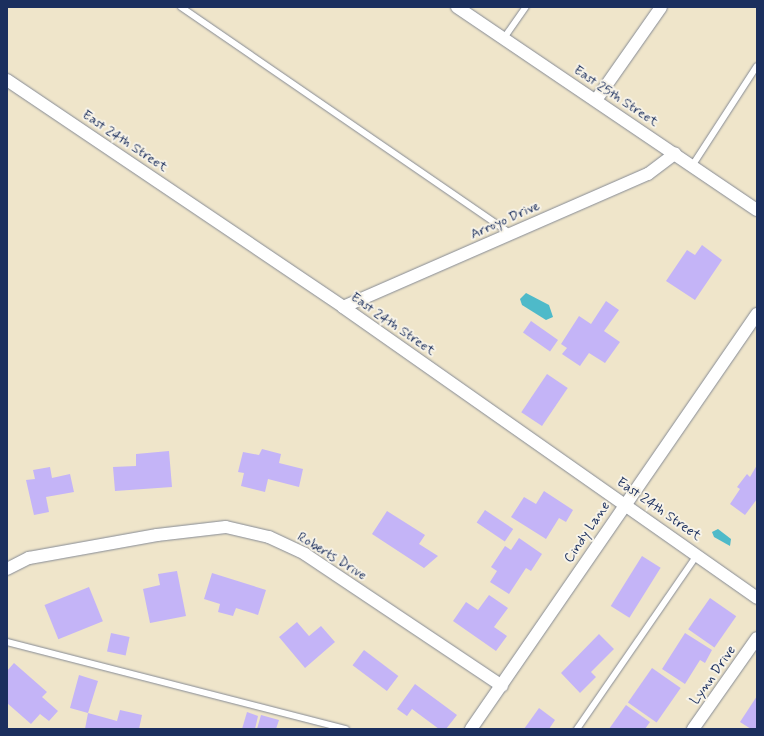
<!DOCTYPE html>
<html>
<head>
<meta charset="utf-8">
<style>
  body { margin:0 }
  #map { position:relative; width:764px; height:736px; overflow:hidden; background:#efe5ca; font-family:Mynerve,sans-serif }
  div>[style] { position:absolute }
  [style*='--x'] { left:calc(var(--x)*1px); top:calc(var(--y)*1px); width:calc(var(--w)*1px); rotate:calc(var(--a)*1deg) }
  .water>* { inset:0; background:#4ebac9 }
  .building>* { inset:0; background:#c4b4f7; transform-origin:0 0 }
  .roads { filter:drop-shadow(0 0 1px #858a94) drop-shadow(0 0 1px #858a94) }
  .service>* { height:6px; margin:-3px; padding:0 3px; transform-origin:3px; border-radius:3px; background:#fff }
  .minor>* { height:12px; margin:-6px; padding:0 6px; transform-origin:6px; border-radius:6px; background:#fff }
  span { translate:-50% -50%; white-space:nowrap; text-align:center; line-height:1.15; -webkit-text-stroke:4px #f7f3e8; paint-order:stroke }
  .street-label { font-size:14px; color:#1b2f5e }
  .frame { position:absolute; inset:0; border:8px solid #1b2f5e; pointer-events:none }
</style>
</head>
<body>
<div id="map">
  <div class="water">
    <i style="clip-path:polygon(526px 293px,549px 305px,553px 317px,546px 320px,522px 305px,520px 299px)"></i>
    <i style="clip-path:polygon(718px 529px,731px 539px,730px 546px,714px 537px,712px 532px)"></i>
  </div>
  <div class="building">
    <i style="clip-path:polygon(702px 245px,722px 260px,695px 300px,666px 281px,687px 250px,695px 255px)"></i>
    <i style="clip-path:polygon(606px 301px,619px 310px,604px 331px,620px 342px,605px 363px,589px 353px,580px 366px,562px 354px,567px 348px,561px 344px,579px 316px,591px 324px)"></i>
    <i style="left:531px;top:321px;width:33px;height:14px;rotate:35deg"></i>
    <i style="left:547px;top:374px;width:25px;height:46px;rotate:34deg"></i>
    <i style="clip-path:polygon(262px 449px,281px 454px,279px 463px,303px 469px,299px 487px,268px 479px,265px 492px,241px 486px,244px 473px,238px 472px,243px 452px,259px 455px)"></i>
    <i style="clip-path:polygon(169px 451px,172px 487px,115px 491px,113px 467px,136px 466px,136px 454px)"></i>
    <i style="clip-path:polygon(757px 465px,757px 499px,745px 515px,730px 504px,740px 489px,737px 487px,747px 474px,750px 477px)"></i>
    <i style="clip-path:polygon(50px 467px,52px 478px,70px 474px,74px 492px,46px 497px,49px 512px,34px 515px,26px 480px,35px 479px,33px 470px)"></i>
    <i style="clip-path:polygon(544px 491px,573px 510px,566px 522px,559px 518px,546px 539px,511px 517px,524px 497px,536px 504px)"></i>
    <i style="left:485px;top:510px;width:34px;height:15px;rotate:34deg"></i>
    <i style="clip-path:polygon(387px 511px,425px 535px,419px 544px,438px 556px,424px 568px,372px 534px)"></i>
    <i style="clip-path:polygon(519px 538px,542px 554px,531px 571px,526px 568px,509px 594px,490px 582px,497px 571px,491px 567px,505px 546px,511px 550px)"></i>
    <i style="left:642px;top:556px;width:22px;height:59px;rotate:32deg"></i>
    <i style="clip-path:polygon(177px 571px,186px 616px,150px 623px,143px 589px,160px 585px,158px 574px)"></i>
    <i style="clip-path:polygon(212px 573px,266px 590px,258px 615px,236px 608px,233px 616px,218px 612px,220px 604px,204px 599px)"></i>
    <i style="left:89px;top:587px;width:37px;height:48px;rotate:68deg"></i>
    <i style="clip-path:polygon(489px 595px,508px 608px,494px 627px,507px 636px,496px 651px,453px 621px,466px 602px,478px 610px)"></i>
    <i style="left:710px;top:598px;width:32px;height:38px;rotate:35deg"></i>
    <i style="clip-path:polygon(297px 622px,309px 636px,321px 626px,335px 642px,305px 668px,279px 637px)"></i>
    <i style="left:111px;top:633px;width:19px;height:19px;rotate:12deg"></i>
    <i style="clip-path:polygon(685px 633px,712px 650px,705px 663px,700px 660px,685px 684px,662px 669px)"></i>
    <i style="clip-path:polygon(599px 634px,614px 649px,591px 672px,596px 677px,580px 693px,561px 673px)"></i>
    <i style="left:364px;top:650px;width:43px;height:19px;rotate:37deg"></i>
    <i style="clip-path:polygon(14px 663px,47px 692px,42px 697px,58px 711px,49px 721px,40px 714px,31px 724px,7px 703px,7px 671px)"></i>
    <i style="left:652px;top:668px;width:35px;height:42px;rotate:35deg"></i>
    <i style="clip-path:polygon(79px 675px,98px 681px,88px 713px,117px 721px,120px 710px,142px 715px,139px 729px,85px 729px,88px 713px,70px 708px)"></i>
    <i style="clip-path:polygon(415px 684px,457px 715px,446px 729px,439px 729px,412px 709px,407px 716px,397px 709px)"></i>
    <i style="clip-path:polygon(757px 696px,757px 729px,751px 729px,740px 722px)"></i>
    <i style="clip-path:polygon(626px 705px,650px 722px,645px 729px,609px 729px)"></i>
    <i style="clip-path:polygon(539px 708px,555px 720px,549px 729px,524px 729px)"></i>
    <i style="clip-path:polygon(247px 712px,258px 716px,255px 729px,242px 729px)"></i>
    <i style="clip-path:polygon(261px 715px,279px 720px,276px 729px,257px 729px)"></i>
  </div>
  <div class="roads">
    <div class="service">
      <i style="--x:181;--y:7;--w:401;--a:34.5"></i>
      <i style="--x:504;--y:38;--w:38;--a:-55"></i>
      <i style="--x:692;--y:166;--w:119;--a:-57"></i>
      <i style="--x:7;--y:642;--w:350;--a:14.4"></i>
      <i style="--x:577;--y:729;--w:211;--a:-55.4"></i>
    </div>
    <div class="minor">
      <i style="--x:457;--y:7;--w:362;--a:34.1"></i>
      <i style="--x:7;--y:80;--w:405;--a:34"></i>
      <i style="--x:343;--y:307;--w:506;--a:35.1"></i>
      <i style="--x:596;--y:100;--w:113;--a:-55"></i>
      <i style="--x:343;--y:307;--w:333;--a:-23.6"></i>
      <i style="--x:648;--y:174;--w:34;--a:-37"></i>
      <i style="--x:7;--y:569;--w:25;--a:-27"></i>
      <i style="--x:29;--y:558;--w:130;--a:-10.2"></i>
      <i style="--x:157;--y:535;--w:69;--a:-6.6"></i>
      <i style="--x:226;--y:527;--w:44;--a:13.1"></i>
      <i style="--x:269;--y:537;--w:40;--a:25"></i>
      <i style="--x:305;--y:554;--w:237;--a:33.8"></i>
      <i style="--x:471;--y:729;--w:504;--a:-55.43"></i>
      <i style="--x:693;--y:729;--w:111;--a:-54.9"></i>
    </div>
  </div>
  <div class="street-label">
    <span style="left:616px;top:96px;rotate:34deg">East 25th Street</span>
    <span style="left:125px;top:141px;rotate:34deg">East 24th Street</span>
    <span style="left:505px;top:220px;rotate:-24deg">Arroyo Drive</span>
    <span style="left:393px;top:324px;rotate:35deg">East 24th Street</span>
    <span style="left:659px;top:509px;rotate:35deg">East 24th Street</span>
    <span style="left:587px;top:532px;rotate:-56deg">Cindy Lane</span>
    <span style="left:332px;top:556px;rotate:32deg">Roberts Drive</span>
    <span style="left:713px;top:675px;rotate:-55deg">Lynn Drive</span>
  </div>
  <div class="frame"></div>
</div>
</body>
</html>
